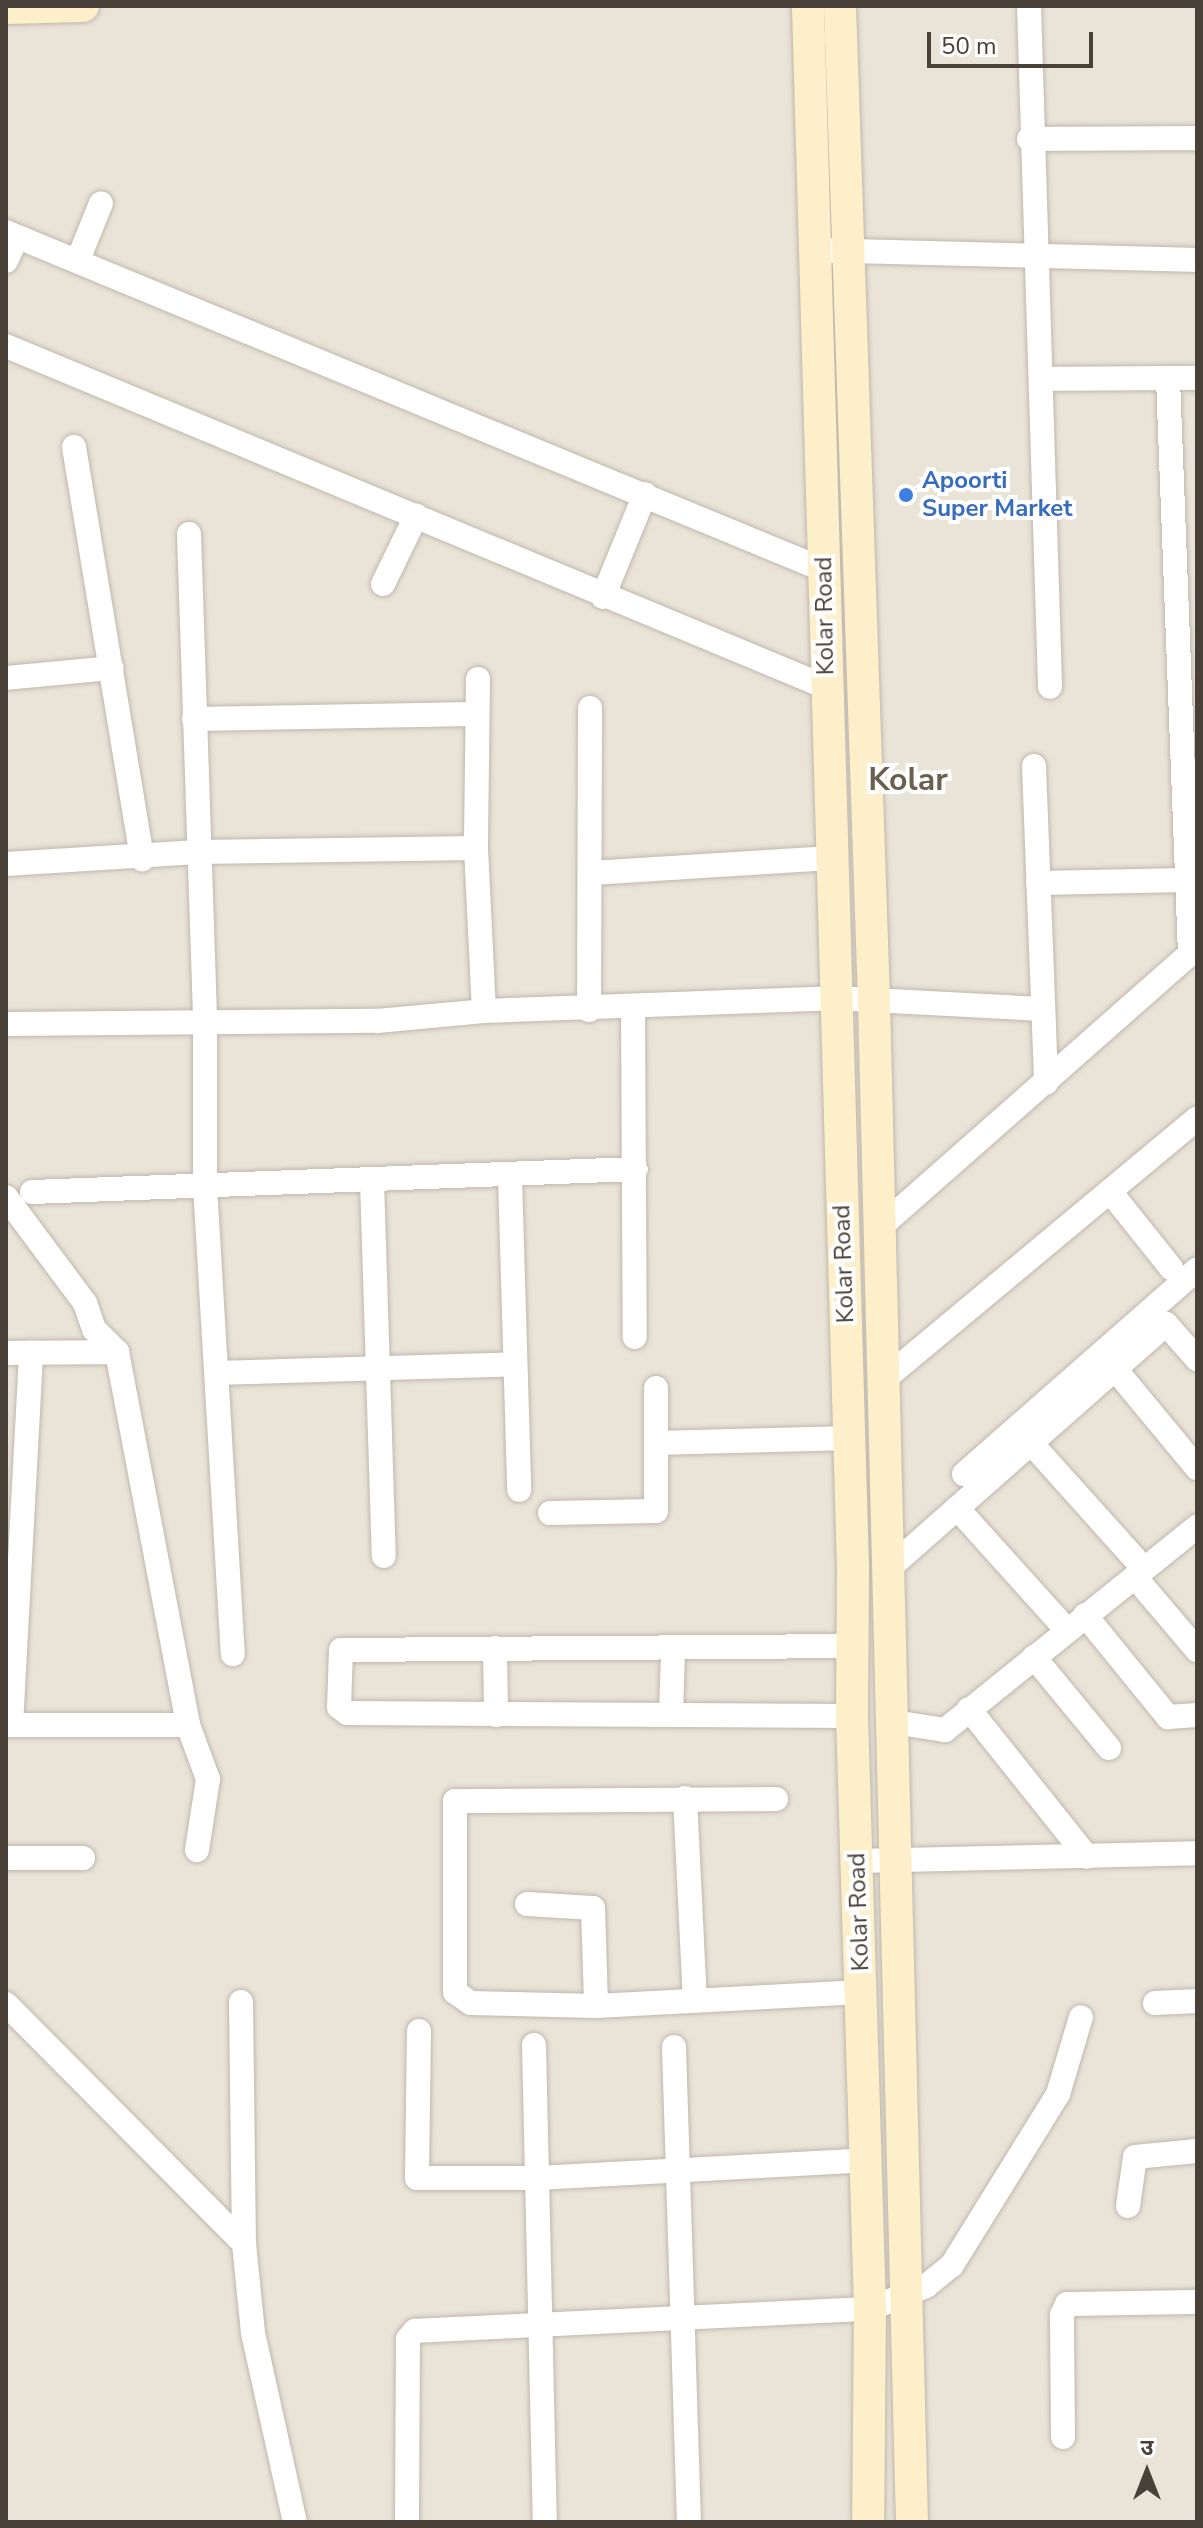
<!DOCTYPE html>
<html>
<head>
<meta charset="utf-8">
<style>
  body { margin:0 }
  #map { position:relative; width:1203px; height:2528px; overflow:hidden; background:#f5f1ea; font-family:"Nunito Sans","Noto Sans Devanagari",sans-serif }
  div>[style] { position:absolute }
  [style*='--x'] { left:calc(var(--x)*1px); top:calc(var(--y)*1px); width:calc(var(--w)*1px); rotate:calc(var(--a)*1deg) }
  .residential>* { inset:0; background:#e9e3d8; transform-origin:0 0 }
  .roads { filter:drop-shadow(0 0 2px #c0b8ac) drop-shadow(0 0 2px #c0b8ac) }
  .street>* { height:24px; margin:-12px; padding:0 12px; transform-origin:12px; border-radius:12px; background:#fff }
  .secondary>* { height:32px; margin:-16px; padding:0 16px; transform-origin:16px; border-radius:16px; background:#feefcb }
  .dots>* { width:22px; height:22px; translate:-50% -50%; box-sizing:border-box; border:4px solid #fff; border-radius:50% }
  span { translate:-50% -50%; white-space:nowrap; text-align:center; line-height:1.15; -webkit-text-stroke:8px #fff; paint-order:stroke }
  .shop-label { font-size:24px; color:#366cbe; font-weight:700 }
  .left { translate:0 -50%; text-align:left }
  .street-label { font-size:24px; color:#494138 }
  .district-label { font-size:32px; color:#6b5f4f; font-weight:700 }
  .frame { position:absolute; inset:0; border:8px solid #494138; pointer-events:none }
  .north { position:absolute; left:1107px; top:2432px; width:80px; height:80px; -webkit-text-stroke:6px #fff; paint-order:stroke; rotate:0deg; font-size:22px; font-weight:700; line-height:32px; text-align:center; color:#494138 }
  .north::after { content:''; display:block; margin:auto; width:28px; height:36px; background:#494138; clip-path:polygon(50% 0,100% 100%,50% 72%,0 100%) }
  .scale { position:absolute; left:927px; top:32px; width:166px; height:36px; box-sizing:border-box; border:4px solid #494138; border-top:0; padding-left:10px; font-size:24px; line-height:28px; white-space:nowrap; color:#494138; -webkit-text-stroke:6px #fff; paint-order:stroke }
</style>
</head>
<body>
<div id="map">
  <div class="residential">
    <i style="left:6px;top:6px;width:1191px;height:2516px"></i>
  </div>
  <div class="roads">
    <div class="street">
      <i style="--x:1029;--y:6;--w:681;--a:88.23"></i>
      <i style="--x:1029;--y:139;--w:168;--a:-0.3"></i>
      <i style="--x:6;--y:232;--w:885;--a:22.45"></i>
      <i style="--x:816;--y:250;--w:381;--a:1.5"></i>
      <i style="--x:78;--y:260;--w:61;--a:-68"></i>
      <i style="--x:6;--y:261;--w:26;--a:-65"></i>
      <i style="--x:6;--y:346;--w:888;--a:22.58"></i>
      <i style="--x:1042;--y:379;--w:155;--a:-0.4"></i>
      <i style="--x:74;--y:447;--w:418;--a:80.6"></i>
      <i style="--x:189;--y:534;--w:487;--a:88.1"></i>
      <i style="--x:205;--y:1021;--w:165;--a:90"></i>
      <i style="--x:205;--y:1186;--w:469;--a:86.6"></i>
      <i style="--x:383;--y:584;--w:76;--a:-64.1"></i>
      <i style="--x:603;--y:597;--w:111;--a:-67.8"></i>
      <i style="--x:6;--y:678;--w:106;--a:-5.4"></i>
      <i style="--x:478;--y:679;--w:169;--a:90.7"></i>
      <i style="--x:476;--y:848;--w:163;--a:87.2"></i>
      <i style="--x:194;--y:719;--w:282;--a:-1"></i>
      <i style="--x:1034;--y:766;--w:317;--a:87.8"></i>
      <i style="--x:6;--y:864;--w:192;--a:-3.6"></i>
      <i style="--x:198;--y:852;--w:278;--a:-0.8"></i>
      <i style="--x:591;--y:873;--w:240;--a:-3.6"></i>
      <i style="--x:1038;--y:883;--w:148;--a:-1.2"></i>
      <i style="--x:633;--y:1007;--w:330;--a:89.7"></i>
      <i style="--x:589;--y:1010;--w:302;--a:-89.8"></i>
      <i style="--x:6;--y:1024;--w:371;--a:-0.5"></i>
      <i style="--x:377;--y:1021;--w:107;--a:-5.3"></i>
      <i style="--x:484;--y:1011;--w:349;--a:-2.1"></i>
      <i style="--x:833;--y:998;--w:209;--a:3"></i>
      <i style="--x:510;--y:1178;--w:312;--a:88.3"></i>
      <i style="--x:372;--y:1181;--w:375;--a:88.2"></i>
      <i style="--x:32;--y:1192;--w:604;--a:-2.18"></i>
      <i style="--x:1112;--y:1194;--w:95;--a:51.4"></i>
      <i style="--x:6;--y:1197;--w:132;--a:53.3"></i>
      <i style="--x:85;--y:1303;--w:28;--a:71"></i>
      <i style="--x:94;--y:1329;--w:33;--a:45"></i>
      <i style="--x:117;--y:1352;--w:380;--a:79.2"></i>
      <i style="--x:188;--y:1725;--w:58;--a:69.7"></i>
      <i style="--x:208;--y:1779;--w:72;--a:98.8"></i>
      <i style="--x:879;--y:1228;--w:414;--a:-41.4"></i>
      <i style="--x:1190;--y:954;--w:576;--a:-92.19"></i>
      <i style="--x:6;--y:1353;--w:111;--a:-0.5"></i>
      <i style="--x:1115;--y:1369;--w:129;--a:50.4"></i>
      <i style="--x:219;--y:1373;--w:295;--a:-1.7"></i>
      <i style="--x:882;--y:1381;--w:410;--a:-39.8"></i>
      <i style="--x:656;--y:1388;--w:55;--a:90"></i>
      <i style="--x:1031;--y:1443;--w:156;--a:48.1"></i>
      <i style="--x:964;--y:1474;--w:310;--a:-41.3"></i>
      <i style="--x:957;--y:1508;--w:164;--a:48"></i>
      <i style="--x:550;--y:1513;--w:106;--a:-1.1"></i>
      <i style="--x:656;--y:1511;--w:68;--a:-90"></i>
      <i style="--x:656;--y:1443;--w:193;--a:-1.5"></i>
      <i style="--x:887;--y:1570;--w:372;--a:-41.4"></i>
      <i style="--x:1166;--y:1324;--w:47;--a:48.5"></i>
      <i style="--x:1135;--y:1577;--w:96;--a:49.7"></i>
      <i style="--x:1085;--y:1615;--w:132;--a:50.9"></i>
      <i style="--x:1168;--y:1717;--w:29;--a:-4"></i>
      <i style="--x:852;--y:1646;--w:511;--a:179.55"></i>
      <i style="--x:341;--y:1650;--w:57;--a:92"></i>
      <i style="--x:339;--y:1707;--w:10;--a:37"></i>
      <i style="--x:347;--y:1713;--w:505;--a:0.34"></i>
      <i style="--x:495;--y:1648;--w:67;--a:89.1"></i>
      <i style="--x:1034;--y:1657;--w:118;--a:50.5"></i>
      <i style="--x:969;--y:1709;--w:189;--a:51.4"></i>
      <i style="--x:671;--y:1714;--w:65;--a:-88.2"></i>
      <i style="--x:888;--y:1721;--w:58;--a:9"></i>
      <i style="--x:945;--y:1730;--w:324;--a:-38.9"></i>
      <i style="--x:6;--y:1725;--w:182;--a:0"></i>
      <i style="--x:11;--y:1725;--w:373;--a:-86.9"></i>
      <i style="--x:685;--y:1798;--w:203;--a:87.2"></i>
      <i style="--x:776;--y:1799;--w:321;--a:179.6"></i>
      <i style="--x:455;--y:1801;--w:191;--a:90"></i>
      <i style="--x:455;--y:1992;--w:19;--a:35"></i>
      <i style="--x:471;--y:2003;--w:125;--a:1.4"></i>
      <i style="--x:596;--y:2006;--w:266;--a:-3"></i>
      <i style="--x:6;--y:1858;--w:77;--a:0"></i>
      <i style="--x:857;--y:1861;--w:340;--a:-1.3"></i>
      <i style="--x:527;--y:1904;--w:66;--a:3.5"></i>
      <i style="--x:593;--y:1908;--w:98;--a:88.2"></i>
      <i style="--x:241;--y:2002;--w:242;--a:89.3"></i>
      <i style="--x:244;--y:2244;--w:89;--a:84.2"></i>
      <i style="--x:253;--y:2333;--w:194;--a:77.5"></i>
      <i style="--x:1155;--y:2003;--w:42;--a:-2.7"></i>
      <i style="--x:6;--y:2004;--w:338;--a:45.2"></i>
      <i style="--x:419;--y:2031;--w:147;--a:90.8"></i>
      <i style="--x:417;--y:2178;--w:120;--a:0"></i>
      <i style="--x:537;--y:2178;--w:330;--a:-3.1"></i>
      <i style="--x:534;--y:2045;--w:477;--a:88.7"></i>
      <i style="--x:674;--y:2047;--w:475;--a:88.2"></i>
      <i style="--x:1128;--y:2206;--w:49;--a:-81.9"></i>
      <i style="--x:1135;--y:2157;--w:62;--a:-5.5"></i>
      <i style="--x:1063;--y:2437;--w:122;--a:-90.5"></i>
      <i style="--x:1062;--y:2315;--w:12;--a:-66"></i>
      <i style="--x:1067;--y:2304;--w:130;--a:-0.9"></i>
      <i style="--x:407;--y:2522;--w:183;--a:-89.7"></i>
      <i style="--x:408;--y:2339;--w:11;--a:-49"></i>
      <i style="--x:415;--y:2331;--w:456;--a:-2.8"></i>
      <i style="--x:870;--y:2309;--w:61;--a:-22.3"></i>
      <i style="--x:926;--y:2286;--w:33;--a:-39"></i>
      <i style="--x:952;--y:2265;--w:201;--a:-58.2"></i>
      <i style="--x:1058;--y:2094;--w:80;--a:-73.4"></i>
    </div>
    <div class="secondary">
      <i style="--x:808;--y:6;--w:1562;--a:88.35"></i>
      <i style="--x:853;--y:1567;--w:149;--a:90.4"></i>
      <i style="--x:852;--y:1716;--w:593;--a:88.26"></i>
      <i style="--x:870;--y:2309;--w:213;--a:90.5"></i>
      <i style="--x:840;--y:6;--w:997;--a:88.04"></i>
      <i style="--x:874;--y:1002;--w:1520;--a:88.57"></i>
      <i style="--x:6;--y:8;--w:77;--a:-1.5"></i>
    </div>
  </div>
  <div class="dots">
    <i style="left:906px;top:495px;background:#3f7fe0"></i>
  </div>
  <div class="shop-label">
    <span class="left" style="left:922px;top:495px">Apoorti<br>Super Market</span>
  </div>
  <div class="street-label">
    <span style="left:825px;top:616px;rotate:-91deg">Kolar Road</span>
    <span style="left:844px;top:1264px;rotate:-92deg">Kolar Road</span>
    <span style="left:859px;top:1912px;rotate:-92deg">Kolar Road</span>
  </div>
  <div class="district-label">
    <span style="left:908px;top:780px">Kolar</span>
  </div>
  <div class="frame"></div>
  <div class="north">उ</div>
  <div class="scale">50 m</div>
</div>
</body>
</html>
